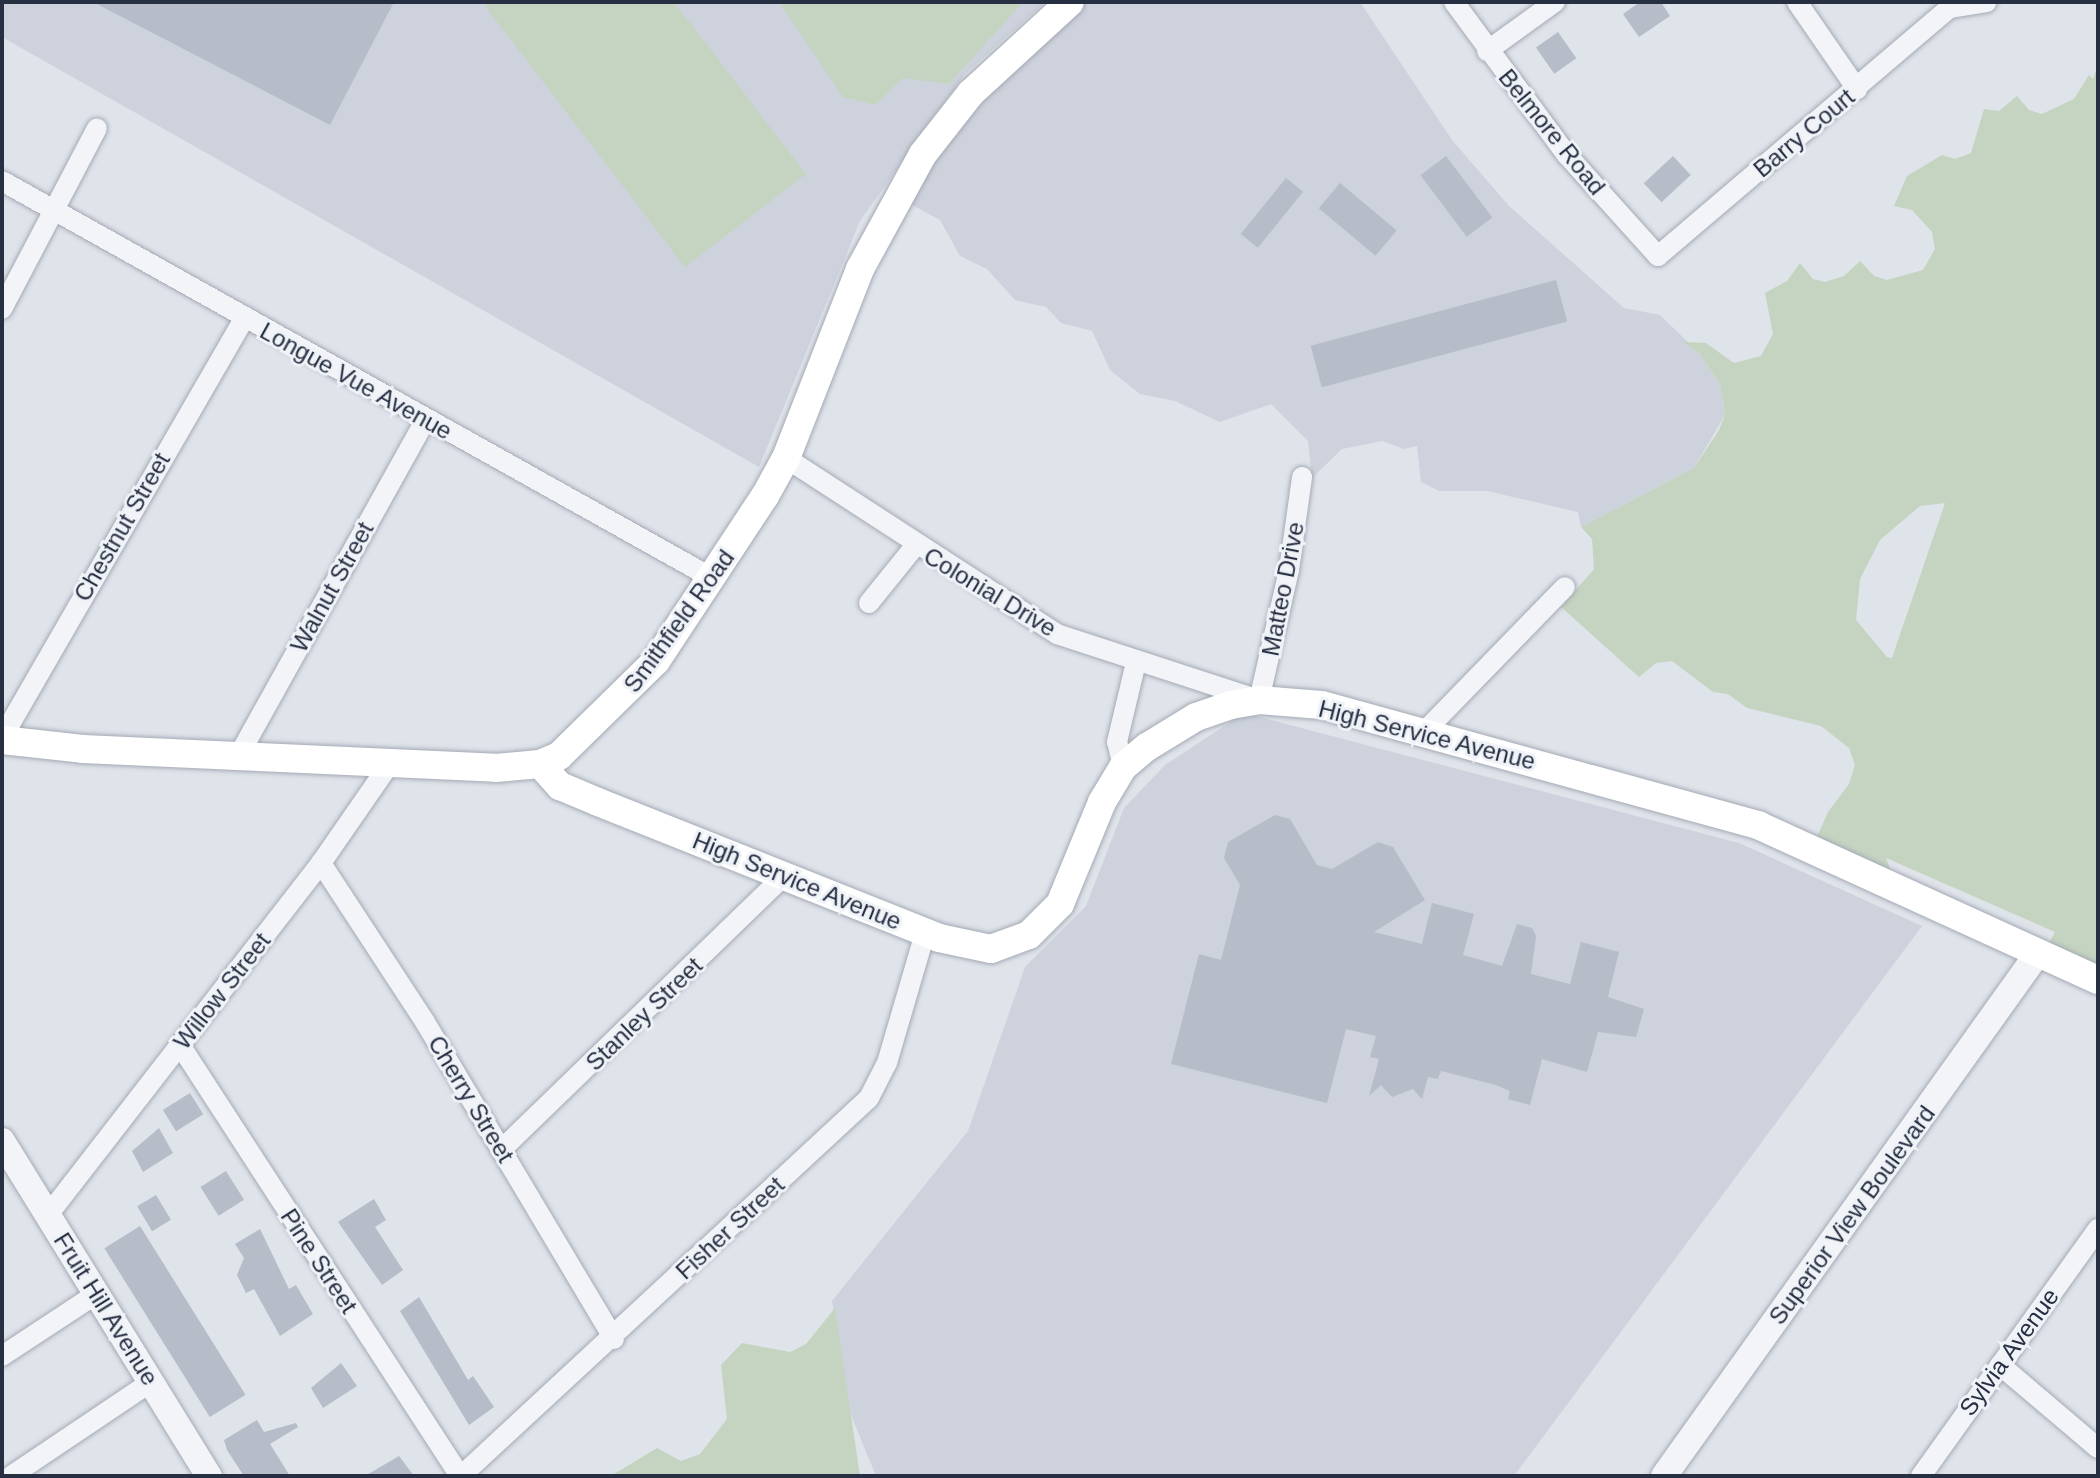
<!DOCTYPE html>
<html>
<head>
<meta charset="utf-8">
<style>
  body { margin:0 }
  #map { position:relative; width:2100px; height:1478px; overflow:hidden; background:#dfe3ea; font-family:Arial,sans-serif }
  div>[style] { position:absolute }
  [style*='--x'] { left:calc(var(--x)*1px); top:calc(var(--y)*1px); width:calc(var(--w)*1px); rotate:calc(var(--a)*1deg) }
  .built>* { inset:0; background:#cdd2dc }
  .green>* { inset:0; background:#c4d4c0 }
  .building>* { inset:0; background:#b6bcc8; transform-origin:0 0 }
  .roads { filter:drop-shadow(0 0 2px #a4aab5) drop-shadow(0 0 2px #a4aab5) }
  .minor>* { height:20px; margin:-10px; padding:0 10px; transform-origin:10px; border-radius:10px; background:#f2f4f8 }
  .tertiary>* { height:26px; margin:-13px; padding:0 13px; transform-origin:13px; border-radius:13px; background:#f2f4f8 }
  .secondary>* { height:28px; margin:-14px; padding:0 14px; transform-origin:14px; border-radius:14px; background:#fff }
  span { translate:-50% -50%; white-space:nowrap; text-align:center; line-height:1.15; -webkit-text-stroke:6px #eff2f7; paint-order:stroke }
  .street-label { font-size:24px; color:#273043 }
  .frame { position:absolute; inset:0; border:4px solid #273043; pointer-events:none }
</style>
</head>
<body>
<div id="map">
  <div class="built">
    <i style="clip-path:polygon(2px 2px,1045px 2px,964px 75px,860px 221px,759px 467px,2px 37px)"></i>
    <i style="clip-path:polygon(1081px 2px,1360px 2px,1452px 140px,1509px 206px,1624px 308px,1660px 315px,1699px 353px,1720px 384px,1725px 415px,1694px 468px,1581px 527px,1578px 512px,1487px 491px,1439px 491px,1421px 482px,1417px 446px,1404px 449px,1382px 441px,1342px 449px,1312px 478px,1308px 441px,1271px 404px,1220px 422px,1175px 401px,1140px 394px,1110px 370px,1092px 331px,1061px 323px,1046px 307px,1015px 300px,987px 269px,960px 256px,940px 220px,901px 199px,925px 156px)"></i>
    <i style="clip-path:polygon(1244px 713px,1739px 843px,1922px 926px,1514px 1476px,876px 1476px,851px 1415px,832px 1301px,968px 1131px,1025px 967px,1086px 906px,1124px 808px,1165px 765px)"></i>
  </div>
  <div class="green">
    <i style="clip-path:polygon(490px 2px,674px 2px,806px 174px,685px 267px,485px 6px)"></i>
    <i style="clip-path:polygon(779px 2px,1023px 2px,949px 84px,903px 78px,875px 105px,843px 97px)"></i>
    <i style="clip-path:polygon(evenodd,2098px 64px,2098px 982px,2042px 956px,2055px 932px,1886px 858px,1897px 889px,1812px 848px,1828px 812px,1849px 784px,1855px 765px,1849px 748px,1821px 726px,1747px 708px,1728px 694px,1713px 692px,1672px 661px,1656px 663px,1639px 677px,1561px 607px,1594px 569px,1592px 539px,1581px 527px,1694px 468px,1719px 430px,1725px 415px,1720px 384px,1699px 353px,1683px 342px,1706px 343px,1734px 363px,1761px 356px,1773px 334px,1765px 293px,1787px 281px,1800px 263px,1813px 279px,1825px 282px,1844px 276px,1860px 261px,1874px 276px,1887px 280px,1923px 270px,1935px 249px,1932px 232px,1912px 210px,1894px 206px,1907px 176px,1942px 155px,1955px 159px,1971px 153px,1984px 109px,1999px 111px,2017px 96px,2029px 110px,2042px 114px,2074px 99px,2089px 75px,2093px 79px,2098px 64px,1945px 503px,1892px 658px,1887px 657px,1856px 620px,1860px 579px,1880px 540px,1920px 506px,1945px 503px)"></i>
    <i style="clip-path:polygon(835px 1308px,860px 1476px,611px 1476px,657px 1448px,681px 1461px,700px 1454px,727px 1419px,721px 1365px,742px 1343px,790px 1352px,806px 1344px)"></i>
  </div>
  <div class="building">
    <i style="clip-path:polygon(93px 2px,394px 2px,330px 125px)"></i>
    <i style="clip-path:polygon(1640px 2px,1661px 2px,1670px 16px,1639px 37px,1623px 14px)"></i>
    <i style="left:1558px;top:32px;width:32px;height:27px;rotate:55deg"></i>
    <i style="left:1446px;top:156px;width:77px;height:32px;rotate:53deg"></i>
    <i style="left:1673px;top:156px;width:26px;height:40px;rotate:47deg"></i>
    <i style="left:1286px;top:178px;width:22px;height:72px;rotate:39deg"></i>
    <i style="left:1340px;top:183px;width:74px;height:33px;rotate:40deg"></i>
    <i style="left:1556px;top:280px;width:43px;height:254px;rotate:75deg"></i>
    <i style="clip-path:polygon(1275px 815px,1290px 819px,1317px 865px,1332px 869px,1378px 842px,1393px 847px,1425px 900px,1374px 932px,1422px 944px,1432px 903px,1474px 914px,1463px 955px,1502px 966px,1517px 924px,1532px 928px,1536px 936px,1531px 974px,1570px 984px,1581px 942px,1619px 952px,1608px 997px,1644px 1009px,1636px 1037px,1598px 1032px,1587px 1072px,1542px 1059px,1530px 1105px,1508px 1099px,1510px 1091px,1496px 1085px,1441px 1071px,1438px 1079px,1428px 1077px,1422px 1099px,1413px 1089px,1392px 1097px,1381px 1085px,1369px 1096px,1379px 1059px,1370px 1057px,1376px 1036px,1346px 1029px,1327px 1103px,1171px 1064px,1199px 954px,1221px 960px,1240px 885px,1224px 858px,1228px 842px)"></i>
    <i style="left:190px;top:1093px;width:25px;height:32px;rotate:58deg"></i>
    <i style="clip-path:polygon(159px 1128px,173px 1153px,143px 1172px,132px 1151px)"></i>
    <i style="left:226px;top:1171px;width:34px;height:30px;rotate:58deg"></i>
    <i style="left:156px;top:1195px;width:29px;height:22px;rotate:59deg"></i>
    <i style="clip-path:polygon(374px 1199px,386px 1220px,375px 1227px,403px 1270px,382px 1285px,338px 1222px)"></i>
    <i style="left:140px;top:1226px;width:199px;height:42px;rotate:58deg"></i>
    <i style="clip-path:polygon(260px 1229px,289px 1289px,296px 1285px,313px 1314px,280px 1336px,254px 1289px,246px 1293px,237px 1275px,244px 1258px,235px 1244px)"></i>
    <i style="clip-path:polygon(419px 1297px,468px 1380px,473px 1376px,494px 1407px,469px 1425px,400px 1311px)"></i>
    <i style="clip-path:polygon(341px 1363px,357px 1386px,323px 1408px,311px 1388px)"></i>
    <i style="clip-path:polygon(257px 1420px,264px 1432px,296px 1423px,298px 1427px,270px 1444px,290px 1476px,244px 1476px,227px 1450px,224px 1440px)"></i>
    <i style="clip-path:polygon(399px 1456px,414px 1476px,365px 1476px)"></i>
  </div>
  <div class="roads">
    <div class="minor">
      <i style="--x:1454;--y:2;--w:190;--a:53.6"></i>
      <i style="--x:1567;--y:155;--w:136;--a:48"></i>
      <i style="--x:1658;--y:256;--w:382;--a:-40.4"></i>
      <i style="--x:1949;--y:8;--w:38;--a:-9"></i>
      <i style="--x:1797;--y:2;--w:106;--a:55.4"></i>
      <i style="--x:1487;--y:51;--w:84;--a:-35.8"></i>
      <i style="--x:2;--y:181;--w:813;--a:29.21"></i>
      <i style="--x:2;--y:309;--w:204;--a:-62.3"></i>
      <i style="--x:786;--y:458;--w:323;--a:33"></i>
      <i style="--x:1057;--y:634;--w:213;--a:18.1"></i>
      <i style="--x:1259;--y:700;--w:133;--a:-77"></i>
      <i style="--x:1289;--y:570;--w:94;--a:-82"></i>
      <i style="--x:869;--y:603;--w:73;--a:-51.1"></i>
      <i style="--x:1424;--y:732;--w:202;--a:-45.8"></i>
      <i style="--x:2;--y:738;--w:485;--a:-60"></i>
      <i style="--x:239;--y:755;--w:385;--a:-60.9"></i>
      <i style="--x:1123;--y:767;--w:26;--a:-103"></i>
      <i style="--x:1117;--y:742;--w:82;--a:-76.6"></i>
      <i style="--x:321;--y:863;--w:190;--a:56.8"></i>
      <i style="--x:425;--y:1022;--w:369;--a:59.2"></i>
      <i style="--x:180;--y:1045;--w:514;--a:56.99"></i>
      <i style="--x:501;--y:1150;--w:394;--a:-44.1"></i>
      <i style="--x:48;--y:1215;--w:445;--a:-52.2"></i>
      <i style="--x:321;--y:863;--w:123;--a:-55.3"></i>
      <i style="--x:2;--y:1356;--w:113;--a:-33.4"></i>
      <i style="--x:2000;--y:1365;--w:128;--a:40.3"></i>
      <i style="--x:11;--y:1476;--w:169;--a:-33.9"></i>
      <i style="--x:461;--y:1476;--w:556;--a:-42.81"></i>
      <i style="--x:869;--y:1098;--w:39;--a:-63"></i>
      <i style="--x:887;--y:1063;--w:135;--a:-73.7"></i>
      <i style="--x:1921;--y:1476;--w:304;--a:-54.4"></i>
    </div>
    <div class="tertiary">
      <i style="--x:2;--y:1141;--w:394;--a:58.3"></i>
      <i style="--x:1664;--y:1476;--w:643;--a:-54.43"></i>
    </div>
    <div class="secondary">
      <i style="--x:2;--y:740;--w:81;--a:6.3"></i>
      <i style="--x:83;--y:749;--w:413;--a:2.6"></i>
      <i style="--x:496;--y:768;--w:44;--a:-5.2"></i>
      <i style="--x:540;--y:764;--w:21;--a:-23"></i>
      <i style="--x:559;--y:756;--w:136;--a:-44.4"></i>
      <i style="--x:656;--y:661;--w:198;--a:-56.6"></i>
      <i style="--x:765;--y:496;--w:43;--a:-61.1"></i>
      <i style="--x:786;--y:458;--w:203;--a:-68.6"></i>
      <i style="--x:860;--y:269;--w:131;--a:-61.3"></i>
      <i style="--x:923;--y:154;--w:78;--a:-51.8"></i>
      <i style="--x:971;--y:93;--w:134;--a:-42.6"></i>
      <i style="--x:540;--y:764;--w:30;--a:48"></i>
      <i style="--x:560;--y:786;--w:41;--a:22.8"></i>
      <i style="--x:598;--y:802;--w:367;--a:21.7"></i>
      <i style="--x:939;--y:938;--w:53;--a:11.9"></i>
      <i style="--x:991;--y:949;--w:40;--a:-20.2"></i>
      <i style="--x:1029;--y:935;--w:44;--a:-45"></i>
      <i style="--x:1060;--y:904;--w:110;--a:-67.6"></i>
      <i style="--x:1102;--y:802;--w:41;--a:-59"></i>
      <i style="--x:1123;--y:767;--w:31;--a:-40"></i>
      <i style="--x:1147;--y:747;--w:57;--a:-31.5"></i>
      <i style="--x:1196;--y:717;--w:37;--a:-19"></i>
      <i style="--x:1231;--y:705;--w:28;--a:-10"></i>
      <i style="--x:1259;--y:700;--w:63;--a:4.5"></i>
      <i style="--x:1322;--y:705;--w:454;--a:15.4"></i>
      <i style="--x:1760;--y:826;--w:371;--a:24.5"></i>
    </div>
  </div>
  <div class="street-label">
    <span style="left:1552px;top:132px;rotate:51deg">Belmore Road</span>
    <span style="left:1804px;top:133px;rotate:-40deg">Barry Court</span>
    <span style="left:356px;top:381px;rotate:29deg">Longue Vue Avenue</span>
    <span style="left:122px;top:527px;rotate:-60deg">Chestnut Street</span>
    <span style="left:332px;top:587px;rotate:-61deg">Walnut Street</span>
    <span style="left:1283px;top:589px;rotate:-79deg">Matteo Drive</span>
    <span style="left:990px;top:592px;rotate:31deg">Colonial Drive</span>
    <span style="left:679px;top:621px;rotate:-54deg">Smithfield Road</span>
    <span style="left:1427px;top:735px;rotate:14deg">High Service Avenue</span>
    <span style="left:797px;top:881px;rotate:22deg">High Service Avenue</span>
    <span style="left:222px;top:991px;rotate:-52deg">Willow Street</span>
    <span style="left:644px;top:1014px;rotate:-44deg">Stanley Street</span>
    <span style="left:471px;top:1099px;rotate:59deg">Cherry Street</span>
    <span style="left:1852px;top:1215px;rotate:-54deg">Superior View Boulevard</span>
    <span style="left:730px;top:1228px;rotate:-43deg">Fisher Street</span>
    <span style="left:319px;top:1261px;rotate:57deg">Pine Street</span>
    <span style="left:106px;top:1309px;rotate:58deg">Fruit Hill Avenue</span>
    <span style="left:2009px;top:1352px;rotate:-54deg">Sylvia Avenue</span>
  </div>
  <div class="frame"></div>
</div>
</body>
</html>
